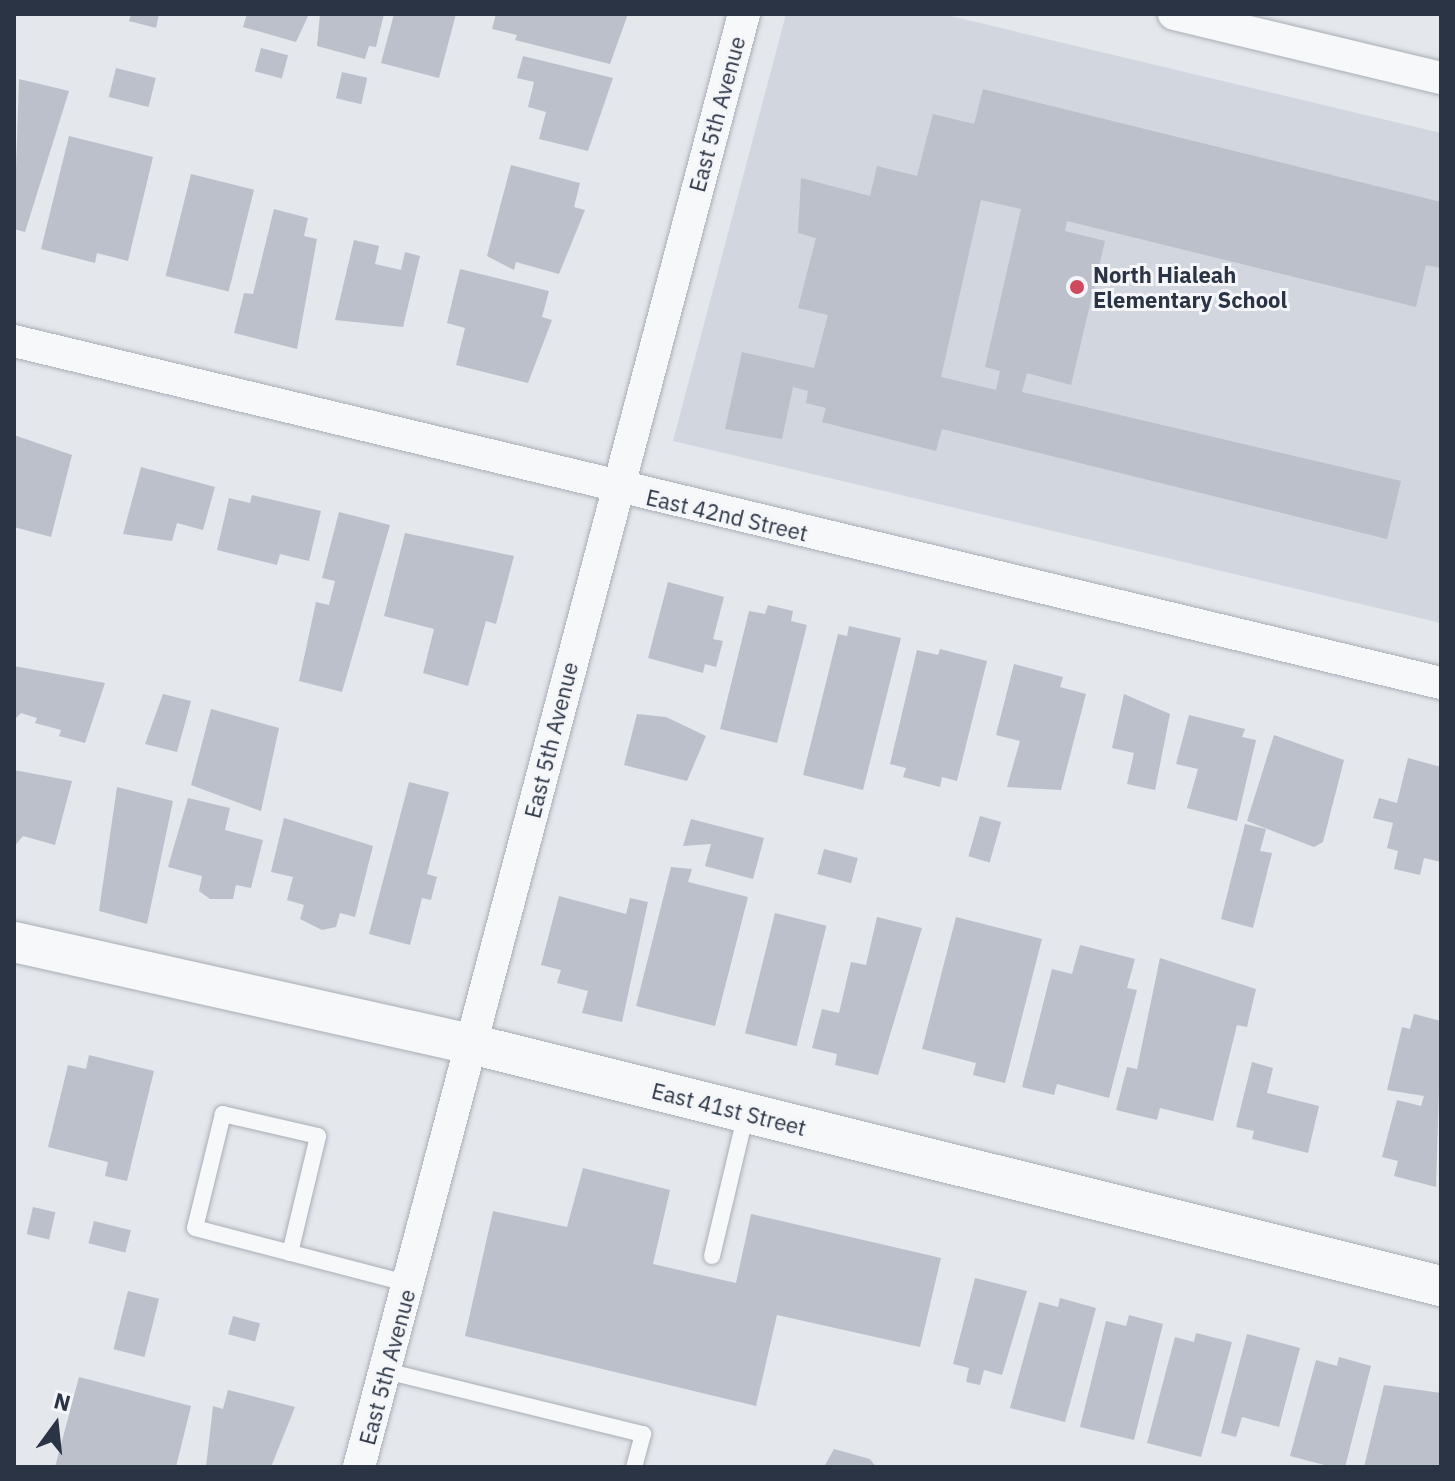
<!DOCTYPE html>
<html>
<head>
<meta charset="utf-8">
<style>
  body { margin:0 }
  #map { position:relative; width:1455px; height:1481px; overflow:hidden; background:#e4e7ec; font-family:"IBM Plex Sans",sans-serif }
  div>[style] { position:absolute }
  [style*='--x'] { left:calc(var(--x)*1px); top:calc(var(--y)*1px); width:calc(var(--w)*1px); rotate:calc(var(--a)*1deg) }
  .built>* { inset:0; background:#d2d6de }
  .building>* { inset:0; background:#bbc0ca; transform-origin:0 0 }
  .roads { filter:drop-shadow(0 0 2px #a9aeb7) drop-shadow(0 0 2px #a9aeb7) }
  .service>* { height:16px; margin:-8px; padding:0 8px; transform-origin:8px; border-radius:8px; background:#f7f8fa }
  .minor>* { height:32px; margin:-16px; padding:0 16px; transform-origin:16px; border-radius:16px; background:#f7f8fa }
  .tertiary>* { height:40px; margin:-20px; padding:0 20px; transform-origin:20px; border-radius:20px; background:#f7f8fa }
  .dots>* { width:22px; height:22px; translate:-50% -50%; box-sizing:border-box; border:4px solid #f4f6f9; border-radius:50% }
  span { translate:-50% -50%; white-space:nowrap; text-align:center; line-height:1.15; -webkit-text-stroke:6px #f4f6f9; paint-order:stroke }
  .street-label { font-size:22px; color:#2b3445 }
  .poi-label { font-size:22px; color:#2b3445; font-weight:700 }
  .left { translate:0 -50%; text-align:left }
  .frame { position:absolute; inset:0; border:16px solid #2b3445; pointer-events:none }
  .north { position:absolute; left:16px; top:1385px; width:80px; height:80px; -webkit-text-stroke:6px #f4f6f9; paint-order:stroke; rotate:15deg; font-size:22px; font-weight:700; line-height:32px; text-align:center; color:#2b3445 }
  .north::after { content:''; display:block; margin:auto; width:28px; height:36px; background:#2b3445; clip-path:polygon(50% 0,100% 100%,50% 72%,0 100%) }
</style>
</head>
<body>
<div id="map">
  <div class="built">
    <i style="clip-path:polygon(786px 14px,942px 14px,1441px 133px,1441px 623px,673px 441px)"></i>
  </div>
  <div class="building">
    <i style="clip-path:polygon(131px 14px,159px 14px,156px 28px,129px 21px)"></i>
    <i style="clip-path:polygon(247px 14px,309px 14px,296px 42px,243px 27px)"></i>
    <i style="clip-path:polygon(320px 14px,384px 14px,376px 47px,369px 46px,365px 59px,317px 46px)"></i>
    <i style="clip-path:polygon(394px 14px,456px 14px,439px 78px,381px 63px)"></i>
    <i style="clip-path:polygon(496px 14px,628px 14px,610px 64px,515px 40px,517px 35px,492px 29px)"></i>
    <i style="left:261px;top:48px;width:28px;height:24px;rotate:15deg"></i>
    <i style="clip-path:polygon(523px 56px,613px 78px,588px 151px,539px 139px,546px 112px,528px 107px,534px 82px,517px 78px)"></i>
    <i style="left:116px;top:68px;width:41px;height:30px;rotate:14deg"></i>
    <i style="left:342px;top:72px;width:26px;height:27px;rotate:13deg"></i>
    <i style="clip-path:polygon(19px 79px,69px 91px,25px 232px,14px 229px)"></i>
    <i style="clip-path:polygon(evenodd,983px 89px,1441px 202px,1441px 268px,1426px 265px,1416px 307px,1067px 221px,1065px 231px,1105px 241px,1071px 385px,1027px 373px,1022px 392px,1401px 481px,1387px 539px,942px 429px,936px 451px,822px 422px,826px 408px,806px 403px,808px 391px,793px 387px,782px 439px,725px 429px,742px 352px,814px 368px,828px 315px,798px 308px,816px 238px,798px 233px,801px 178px,870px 196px,877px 166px,917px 176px,933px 114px,974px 124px,983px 89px,981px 200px,1021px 209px,985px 367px,1000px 371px,996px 390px,941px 377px,981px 200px)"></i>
    <i style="clip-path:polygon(69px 136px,153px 157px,128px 261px,97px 253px,95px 263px,41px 249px)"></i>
    <i style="clip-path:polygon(511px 165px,580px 183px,574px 207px,585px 210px,559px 274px,516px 262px,514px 270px,487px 256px)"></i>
    <i style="left:191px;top:174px;width:65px;height:105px;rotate:14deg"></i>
    <i style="clip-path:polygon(274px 209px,308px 218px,304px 236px,317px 239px,297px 349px,234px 333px,244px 293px,253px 294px)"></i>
    <i style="clip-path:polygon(354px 240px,379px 246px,375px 264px,401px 270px,405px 252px,420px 256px,403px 327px,335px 320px)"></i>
    <i style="clip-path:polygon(460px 269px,549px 291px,542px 317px,552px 320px,528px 383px,456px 365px,465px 328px,447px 323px)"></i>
    <i style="clip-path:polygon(14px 435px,72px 455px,51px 537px,14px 527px)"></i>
    <i style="clip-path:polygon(141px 467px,215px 487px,203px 530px,177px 523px,172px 541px,123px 534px)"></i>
    <i style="clip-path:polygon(252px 495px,321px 511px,309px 561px,280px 554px,277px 565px,217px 550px,229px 498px,250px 503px)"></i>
    <i style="clip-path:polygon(339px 512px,390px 525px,342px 692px,299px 681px,316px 602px,329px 605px,335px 581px,322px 578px)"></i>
    <i style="clip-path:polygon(405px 533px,514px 556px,496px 624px,486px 621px,468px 686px,423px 673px,434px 629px,384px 616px)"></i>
    <i style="clip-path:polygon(668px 582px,724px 597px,713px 639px,723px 641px,716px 667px,705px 664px,703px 673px,648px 658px)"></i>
    <i style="clip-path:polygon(768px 605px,793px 611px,791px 621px,807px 625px,777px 743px,720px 729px,749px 611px,765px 614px)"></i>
    <i style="clip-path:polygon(849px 626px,901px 638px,863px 790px,803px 775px,838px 634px,847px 636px)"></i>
    <i style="clip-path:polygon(940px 649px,987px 661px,957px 781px,942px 777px,940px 787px,903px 777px,906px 768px,890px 764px,917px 650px,938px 655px)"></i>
    <i style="clip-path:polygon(1014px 664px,1063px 677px,1060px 687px,1086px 694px,1061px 790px,1007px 787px,1020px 741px,996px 735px)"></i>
    <i style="clip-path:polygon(14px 666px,105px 683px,85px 743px,59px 736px,61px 730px,35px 723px,37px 718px,21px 713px,14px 720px)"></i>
    <i style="clip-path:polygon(163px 694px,191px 701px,177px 752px,145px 744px)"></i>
    <i style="clip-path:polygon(1124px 694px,1170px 714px,1155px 790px,1127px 784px,1134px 753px,1112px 748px)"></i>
    <i style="clip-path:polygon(211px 709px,279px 728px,261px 811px,191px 785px)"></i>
    <i style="clip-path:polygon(637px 714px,666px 717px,706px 736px,687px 781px,624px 765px)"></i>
    <i style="clip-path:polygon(1189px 715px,1245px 729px,1242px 737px,1256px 740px,1237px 821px,1187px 808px,1198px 769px,1176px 764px)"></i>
    <i style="clip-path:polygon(1274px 735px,1344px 760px,1323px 842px,1314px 847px,1247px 821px)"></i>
    <i style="clip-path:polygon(1408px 758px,1441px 767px,1441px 862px,1424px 858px,1420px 875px,1394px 869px,1398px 851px,1387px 848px,1393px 823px,1373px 818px,1379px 798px,1397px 803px)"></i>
    <i style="clip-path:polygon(14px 770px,72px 781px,55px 845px,23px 836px,14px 847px)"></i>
    <i style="clip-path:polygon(409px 782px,449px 792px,427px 874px,437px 877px,431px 900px,422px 898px,410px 945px,369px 934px)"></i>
    <i style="clip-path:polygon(117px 787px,173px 801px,147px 924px,99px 911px)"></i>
    <i style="clip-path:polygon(188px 798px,230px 808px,225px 830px,263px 840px,251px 888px,236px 885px,233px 899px,210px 899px,199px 891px,202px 876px,168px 867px)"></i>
    <i style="left:980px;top:816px;width:22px;height:42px;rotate:16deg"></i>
    <i style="clip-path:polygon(284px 818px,373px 846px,355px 917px,340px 913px,336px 927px,322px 930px,300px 919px,304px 905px,287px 900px,293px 877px,271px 872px)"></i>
    <i style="clip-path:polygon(691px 819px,764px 838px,753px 879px,705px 866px,711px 844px,683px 846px)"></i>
    <i style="clip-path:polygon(1245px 824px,1266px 829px,1260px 851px,1272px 853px,1253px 928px,1221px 919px)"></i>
    <i style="left:824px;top:849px;width:35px;height:26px;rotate:15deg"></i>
    <i style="clip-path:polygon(671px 867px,692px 869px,688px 882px,748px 897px,715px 1026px,636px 1006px)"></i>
    <i style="clip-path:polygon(559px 896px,626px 914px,630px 898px,648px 902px,622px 1022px,582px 1013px,588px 991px,557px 983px,561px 970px,541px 965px)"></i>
    <i style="left:775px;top:913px;width:53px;height:124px;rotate:14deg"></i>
    <i style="clip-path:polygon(877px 917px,922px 928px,878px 1075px,835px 1065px,837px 1054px,812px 1048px,822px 1009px,839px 1013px,851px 962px,866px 965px)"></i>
    <i style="clip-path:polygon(956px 917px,1042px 939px,1005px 1083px,973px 1075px,976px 1063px,922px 1049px)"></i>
    <i style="clip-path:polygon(1080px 945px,1135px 959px,1127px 988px,1137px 990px,1109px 1098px,1057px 1084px,1054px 1095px,1022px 1087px,1052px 969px,1072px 974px)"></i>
    <i style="clip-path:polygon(1160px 958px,1256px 989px,1247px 1027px,1237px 1025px,1213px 1121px,1160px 1108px,1157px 1120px,1116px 1110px,1127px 1067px,1137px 1069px)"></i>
    <i style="clip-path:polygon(1414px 1014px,1441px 1021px,1436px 1187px,1394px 1176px,1398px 1161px,1382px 1157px,1397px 1100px,1421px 1106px,1424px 1096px,1387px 1090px,1402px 1027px,1410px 1029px)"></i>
    <i style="clip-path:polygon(89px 1055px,154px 1071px,127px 1181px,105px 1176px,108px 1162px,48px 1147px,68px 1065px,86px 1069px)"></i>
    <i style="clip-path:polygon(1252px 1062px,1273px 1068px,1267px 1093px,1319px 1106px,1308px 1153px,1252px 1139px,1254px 1131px,1236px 1127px)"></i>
    <i style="clip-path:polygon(583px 1168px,670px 1190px,653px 1264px,736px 1283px,751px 1214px,941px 1258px,920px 1347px,777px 1315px,756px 1406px,465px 1336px,493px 1211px,567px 1227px)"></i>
    <i style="left:33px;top:1207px;width:23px;height:28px;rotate:13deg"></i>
    <i style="left:94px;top:1221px;width:38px;height:23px;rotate:14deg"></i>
    <i style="clip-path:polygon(975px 1278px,1027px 1291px,1002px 1375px,984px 1370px,980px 1385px,966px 1382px,969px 1368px,953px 1364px)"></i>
    <i style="left:128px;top:1291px;width:32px;height:60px;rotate:14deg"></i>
    <i style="clip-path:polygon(1060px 1298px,1096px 1308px,1065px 1422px,1010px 1408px,1039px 1302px,1058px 1307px)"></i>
    <i style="clip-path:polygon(1129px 1315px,1163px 1324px,1134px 1440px,1080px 1427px,1106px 1321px,1126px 1326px)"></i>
    <i style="left:233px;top:1316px;width:28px;height:19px;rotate:15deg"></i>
    <i style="clip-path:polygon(1196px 1333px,1232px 1342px,1201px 1457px,1147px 1443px,1175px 1337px,1194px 1342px)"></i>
    <i style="clip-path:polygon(1247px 1334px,1300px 1348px,1279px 1427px,1242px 1417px,1236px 1437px,1221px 1433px)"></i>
    <i style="clip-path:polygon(1339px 1357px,1371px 1366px,1345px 1467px,1332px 1467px,1290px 1456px,1316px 1360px,1337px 1366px)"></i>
    <i style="clip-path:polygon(79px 1377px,191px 1406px,176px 1467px,55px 1467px)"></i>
    <i style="clip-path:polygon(1384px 1385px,1441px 1393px,1441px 1467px,1364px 1467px)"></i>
    <i style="clip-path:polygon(228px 1390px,295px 1407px,271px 1467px,206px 1467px,213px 1406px,223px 1409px)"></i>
    <i style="clip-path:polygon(834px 1449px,870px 1459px,876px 1467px,824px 1467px)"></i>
  </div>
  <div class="roads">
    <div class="service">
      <i style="--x:290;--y:1253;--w:120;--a:-76.5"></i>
      <i style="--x:318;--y:1136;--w:98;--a:-167"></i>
      <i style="--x:223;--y:1114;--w:117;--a:103.8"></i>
      <i style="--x:195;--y:1228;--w:222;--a:14.6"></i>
      <i style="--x:712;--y:1256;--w:147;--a:-76.6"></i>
      <i style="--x:386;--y:1371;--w:265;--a:13.8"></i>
      <i style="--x:643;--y:1434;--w:34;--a:105"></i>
    </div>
    <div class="minor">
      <i style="--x:1174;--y:14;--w:275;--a:13.5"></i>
      <i style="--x:14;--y:341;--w:1467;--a:13.48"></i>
      <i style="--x:359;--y:1467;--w:1503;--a:-75.16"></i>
    </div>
    <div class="tertiary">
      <i style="--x:14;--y:942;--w:472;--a:12.6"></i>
      <i style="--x:475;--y:1045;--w:996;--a:14.01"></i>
    </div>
  </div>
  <div class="dots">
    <i style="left:1077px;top:287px;background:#d1495b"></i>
  </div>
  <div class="street-label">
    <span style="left:717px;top:114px;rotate:-75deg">East 5th Avenue</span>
    <span style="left:727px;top:515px;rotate:13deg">East 42nd Street</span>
    <span style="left:551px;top:740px;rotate:-76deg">East 5th Avenue</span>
    <span style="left:729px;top:1109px;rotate:14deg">East 41st Street</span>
    <span style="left:387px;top:1367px;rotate:-75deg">East 5th Avenue</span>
  </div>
  <div class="poi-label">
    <span class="left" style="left:1093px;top:287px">North Hialeah<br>Elementary School</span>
  </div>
  <div class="frame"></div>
  <div class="north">N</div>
</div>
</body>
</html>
